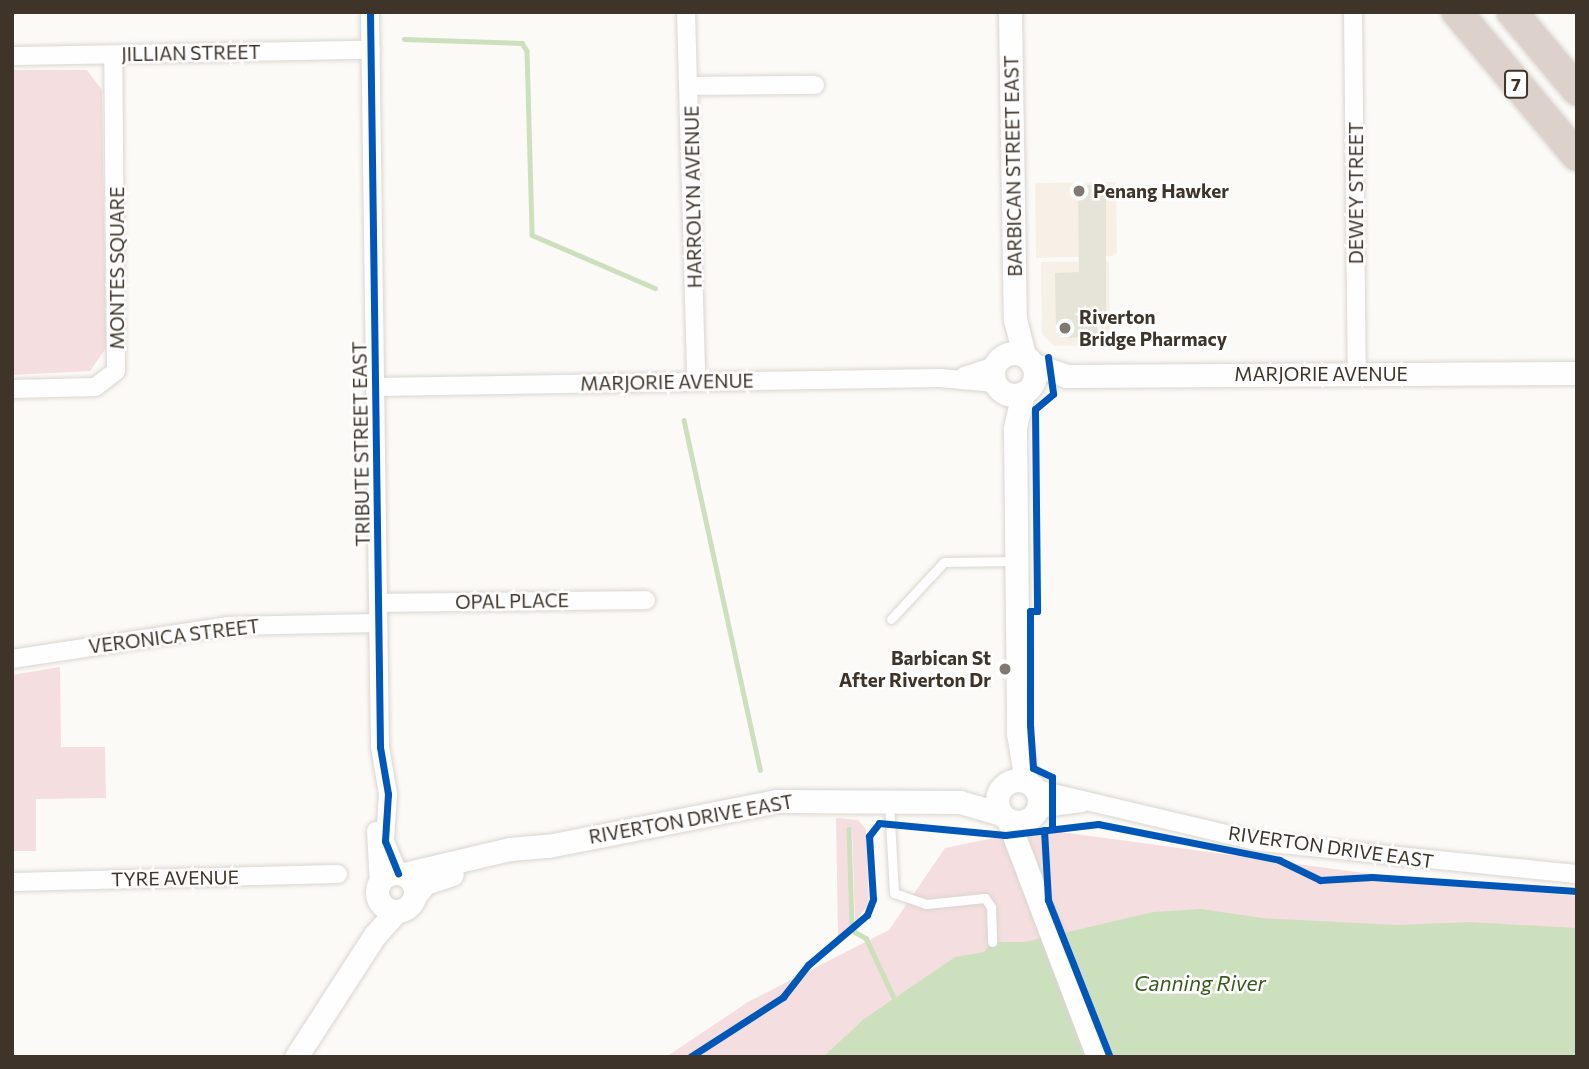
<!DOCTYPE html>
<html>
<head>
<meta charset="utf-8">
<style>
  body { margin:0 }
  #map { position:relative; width:1589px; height:1069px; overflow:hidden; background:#fcfaf7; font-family:Commissioner,sans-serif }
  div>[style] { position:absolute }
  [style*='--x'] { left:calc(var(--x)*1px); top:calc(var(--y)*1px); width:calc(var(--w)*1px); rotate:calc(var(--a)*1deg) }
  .built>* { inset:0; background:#f7f0e6 }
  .green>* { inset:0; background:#f5dedf }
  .water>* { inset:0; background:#cce0be }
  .stream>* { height:4.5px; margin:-2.25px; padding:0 2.25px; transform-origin:2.25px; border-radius:2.25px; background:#cce0be }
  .building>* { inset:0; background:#e6e4d9 }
  .roads { filter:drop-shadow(0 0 2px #dad5cf) drop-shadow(0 0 2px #dad5cf) }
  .lane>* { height:9px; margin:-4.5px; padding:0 4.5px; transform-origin:4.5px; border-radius:4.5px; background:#fffefe }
  .street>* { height:18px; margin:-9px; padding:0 9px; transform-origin:9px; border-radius:9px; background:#fffefe }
  .secondary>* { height:23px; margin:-11.5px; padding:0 11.5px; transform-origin:11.5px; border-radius:11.5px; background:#fffefe }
  .secondary>.ring { margin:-11.5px; padding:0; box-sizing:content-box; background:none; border:23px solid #fffefe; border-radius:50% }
  .highway>* { height:30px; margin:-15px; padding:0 15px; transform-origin:15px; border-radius:15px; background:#ddd1cc }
  .cycleway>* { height:7px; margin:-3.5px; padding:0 3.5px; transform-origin:3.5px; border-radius:3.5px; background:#0057b8 }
  .dots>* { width:19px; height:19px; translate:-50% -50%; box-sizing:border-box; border:4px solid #fff; border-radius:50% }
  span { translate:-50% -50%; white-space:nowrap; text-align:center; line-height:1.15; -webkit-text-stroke:5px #fff; paint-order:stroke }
  .shield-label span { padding:2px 5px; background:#fff; border:2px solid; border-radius:5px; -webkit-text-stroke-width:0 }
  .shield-label { font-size:18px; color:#3e3429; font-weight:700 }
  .street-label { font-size:19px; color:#3e3429 }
  .poi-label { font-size:19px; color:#3e3429; font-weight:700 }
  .left { translate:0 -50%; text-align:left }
  .right { translate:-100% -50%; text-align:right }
  .water-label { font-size:21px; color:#385b1c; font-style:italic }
  .frame { position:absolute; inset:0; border:14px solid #3e3429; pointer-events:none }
</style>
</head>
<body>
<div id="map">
  <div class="built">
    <i style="clip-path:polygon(1116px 182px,1117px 252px,1113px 256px,1036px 258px,1035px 183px)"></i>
    <i style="clip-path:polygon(1109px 261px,1110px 345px,1054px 346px,1042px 334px,1041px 262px)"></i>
  </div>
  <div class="green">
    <i style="clip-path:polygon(12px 70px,87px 70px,102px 90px,106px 348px,90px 371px,12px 375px)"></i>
    <i style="clip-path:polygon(60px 667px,61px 747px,105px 747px,106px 798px,36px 799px,36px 851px,12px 851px,12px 675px)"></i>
    <i style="clip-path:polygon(836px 818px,858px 820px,866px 829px,869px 904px,855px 922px,852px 829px,847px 828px,851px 925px,838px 937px)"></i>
    <i style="clip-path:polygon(1038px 829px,1445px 884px,1577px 896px,1577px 1057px,666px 1057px,748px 1002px,889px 930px,945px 848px)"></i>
  </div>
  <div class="water">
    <i style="clip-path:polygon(1201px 909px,1262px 918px,1396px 925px,1470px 922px,1577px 928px,1577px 1057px,823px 1057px,864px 1019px,955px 957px,984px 952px,992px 942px,1025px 942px,1153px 912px)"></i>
  </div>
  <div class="stream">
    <i style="--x:404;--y:39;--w:118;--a:1.9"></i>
    <i style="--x:522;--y:43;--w:9;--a:58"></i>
    <i style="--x:527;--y:51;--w:184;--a:88.4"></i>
    <i style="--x:532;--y:235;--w:134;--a:23.3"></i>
    <i style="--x:684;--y:420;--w:358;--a:77.7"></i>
    <i style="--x:849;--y:829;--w:94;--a:88.2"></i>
    <i style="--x:852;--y:923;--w:9;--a:72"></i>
    <i style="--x:855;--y:932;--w:13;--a:29"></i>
    <i style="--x:866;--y:938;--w:68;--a:64.9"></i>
  </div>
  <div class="building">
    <i style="clip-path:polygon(1078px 185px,1106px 185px,1106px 316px,1097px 316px,1097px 337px,1064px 338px,1056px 331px,1055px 273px,1079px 272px)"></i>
  </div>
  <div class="roads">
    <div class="lane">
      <i style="--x:891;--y:619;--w:78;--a:-47.1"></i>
      <i style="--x:944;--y:562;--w:70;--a:-0.8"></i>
      <i style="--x:889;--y:803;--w:90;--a:86.8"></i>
      <i style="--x:894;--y:893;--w:34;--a:19"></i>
      <i style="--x:926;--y:904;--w:59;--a:-5.8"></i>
      <i style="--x:985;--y:898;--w:11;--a:56"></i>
      <i style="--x:991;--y:907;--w:35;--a:88"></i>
    </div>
    <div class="street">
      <i style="--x:370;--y:12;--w:735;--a:89.22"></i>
      <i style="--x:380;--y:747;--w:48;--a:80.3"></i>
      <i style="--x:388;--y:794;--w:47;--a:93.7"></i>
      <i style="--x:385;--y:841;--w:35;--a:68"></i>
      <i style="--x:686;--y:12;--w:369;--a:88.4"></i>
      <i style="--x:1353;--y:12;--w:362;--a:89.4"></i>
      <i style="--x:12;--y:56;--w:359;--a:-1"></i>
      <i style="--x:691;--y:86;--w:124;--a:-0.5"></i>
      <i style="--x:964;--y:376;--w:32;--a:-18"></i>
      <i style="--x:376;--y:387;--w:564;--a:-0.91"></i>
      <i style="--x:940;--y:378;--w:55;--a:5.2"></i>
      <i style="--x:12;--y:389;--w:83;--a:-1.4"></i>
      <i style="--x:95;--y:387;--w:26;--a:-37"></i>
      <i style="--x:116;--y:371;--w:316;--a:-90.5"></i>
      <i style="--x:378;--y:603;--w:268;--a:-0.6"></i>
      <i style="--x:12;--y:659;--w:218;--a:-8.7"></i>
      <i style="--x:227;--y:626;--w:151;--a:-1.1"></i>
      <i style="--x:1036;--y:789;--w:231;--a:13.3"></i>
      <i style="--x:1261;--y:842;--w:318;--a:5.8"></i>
      <i style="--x:1037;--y:809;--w:45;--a:-7.6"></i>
      <i style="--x:376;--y:831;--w:52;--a:86.7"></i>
      <i style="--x:12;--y:882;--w:326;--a:-1.4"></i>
    </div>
    <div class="secondary">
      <i style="--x:1010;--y:12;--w:307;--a:89.1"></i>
      <i style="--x:1015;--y:319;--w:37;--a:76"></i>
      <i class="ring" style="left:993px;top:353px;width:19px;height:19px"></i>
      <i style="--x:1032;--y:364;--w:36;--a:19"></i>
      <i style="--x:1066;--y:376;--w:511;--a:-0.34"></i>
      <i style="--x:1023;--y:393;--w:37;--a:103"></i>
      <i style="--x:1015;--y:429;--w:304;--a:89.4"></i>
      <i style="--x:1018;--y:733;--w:49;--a:80.5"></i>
      <i class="ring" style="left:997px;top:780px;width:19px;height:19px"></i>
      <i style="--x:1008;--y:820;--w:254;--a:69.2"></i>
      <i class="ring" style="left:377px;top:873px;width:15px;height:15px"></i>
      <i style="--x:404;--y:874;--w:109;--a:-13.3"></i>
      <i style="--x:510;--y:849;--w:38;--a:-5"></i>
      <i style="--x:548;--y:846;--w:233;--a:-11.1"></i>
      <i style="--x:777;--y:801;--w:183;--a:0.3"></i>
      <i style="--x:960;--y:802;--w:43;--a:16.3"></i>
      <i style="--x:416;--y:894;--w:14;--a:-51"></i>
      <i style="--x:425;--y:883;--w:28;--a:-18"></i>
      <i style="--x:296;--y:1057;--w:145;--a:-57.1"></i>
      <i style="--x:375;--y:935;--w:31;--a:-48"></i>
    </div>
    <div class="highway">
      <i style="--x:1457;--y:12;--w:187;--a:50.2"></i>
      <i style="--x:1512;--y:12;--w:102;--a:50.2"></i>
    </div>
  </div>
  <div class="cycleway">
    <i style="--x:370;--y:12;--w:735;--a:89.22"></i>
    <i style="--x:380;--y:747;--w:48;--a:80.3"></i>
    <i style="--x:388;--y:794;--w:47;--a:93.7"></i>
    <i style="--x:385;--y:841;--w:35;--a:68"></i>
    <i style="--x:1048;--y:357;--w:37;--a:82"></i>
    <i style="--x:1053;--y:394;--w:23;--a:140"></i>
    <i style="--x:1035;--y:409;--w:202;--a:89.4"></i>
    <i style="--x:1037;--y:611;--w:7;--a:180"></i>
    <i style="--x:1030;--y:611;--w:114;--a:90"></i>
    <i style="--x:1030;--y:725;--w:43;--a:86"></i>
    <i style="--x:1033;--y:768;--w:21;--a:25"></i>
    <i style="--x:1052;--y:777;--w:52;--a:90"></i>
    <i style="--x:1044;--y:830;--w:70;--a:86.7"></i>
    <i style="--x:1048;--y:900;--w:169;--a:68.5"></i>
    <i style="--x:690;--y:1057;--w:111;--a:-32.8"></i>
    <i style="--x:783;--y:997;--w:41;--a:-52"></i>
    <i style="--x:808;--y:965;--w:77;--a:-40.3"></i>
    <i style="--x:867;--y:915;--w:17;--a:-69"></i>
    <i style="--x:873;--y:899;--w:63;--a:-93.6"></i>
    <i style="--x:869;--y:836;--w:16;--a:-52"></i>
    <i style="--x:879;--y:823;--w:127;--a:5.4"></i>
    <i style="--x:1005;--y:835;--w:94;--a:-6.7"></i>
    <i style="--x:1098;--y:824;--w:185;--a:11.2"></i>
    <i style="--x:1279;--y:860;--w:46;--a:26"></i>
    <i style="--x:1320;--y:880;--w:52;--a:-3.3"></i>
    <i style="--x:1372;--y:877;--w:205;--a:3.9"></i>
  </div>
  <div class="dots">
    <i style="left:1079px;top:191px;background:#807971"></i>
    <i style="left:1065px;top:328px;background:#807971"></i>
    <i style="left:1005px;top:669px;background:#807971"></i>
  </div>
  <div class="shield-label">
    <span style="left:1516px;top:84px">7</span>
  </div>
  <div class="street-label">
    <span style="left:191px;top:53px;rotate:-1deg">JILLIAN STREET</span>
    <span style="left:1013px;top:166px;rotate:-91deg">BARBICAN STREET EAST</span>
    <span style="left:1356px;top:193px;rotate:-90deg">DEWEY STREET</span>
    <span style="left:693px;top:197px;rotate:-91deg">HARROLYN AVENUE</span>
    <span style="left:117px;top:268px;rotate:-90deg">MONTES SQUARE</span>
    <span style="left:1321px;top:374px">MARJORIE AVENUE</span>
    <span style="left:667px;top:382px;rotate:-1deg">MARJORIE AVENUE</span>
    <span style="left:361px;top:444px;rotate:-91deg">TRIBUTE STREET EAST</span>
    <span style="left:512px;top:601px;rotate:-1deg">OPAL PLACE</span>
    <span style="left:174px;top:636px;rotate:-7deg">VERONICA STREET</span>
    <span style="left:691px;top:819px;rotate:-10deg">RIVERTON DRIVE EAST</span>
    <span style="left:1331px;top:847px;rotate:8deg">RIVERTON DRIVE EAST</span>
    <span style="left:175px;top:878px;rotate:-1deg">TYRE AVENUE</span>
  </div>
  <div class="poi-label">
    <span class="left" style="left:1093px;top:191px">Penang Hawker</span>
    <span class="left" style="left:1079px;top:328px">Riverton<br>Bridge Pharmacy</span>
    <span class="right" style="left:991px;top:669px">Barbican St<br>After Riverton Dr</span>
  </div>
  <div class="water-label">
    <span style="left:1200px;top:983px">Canning River</span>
  </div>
  <div class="frame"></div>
</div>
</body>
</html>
